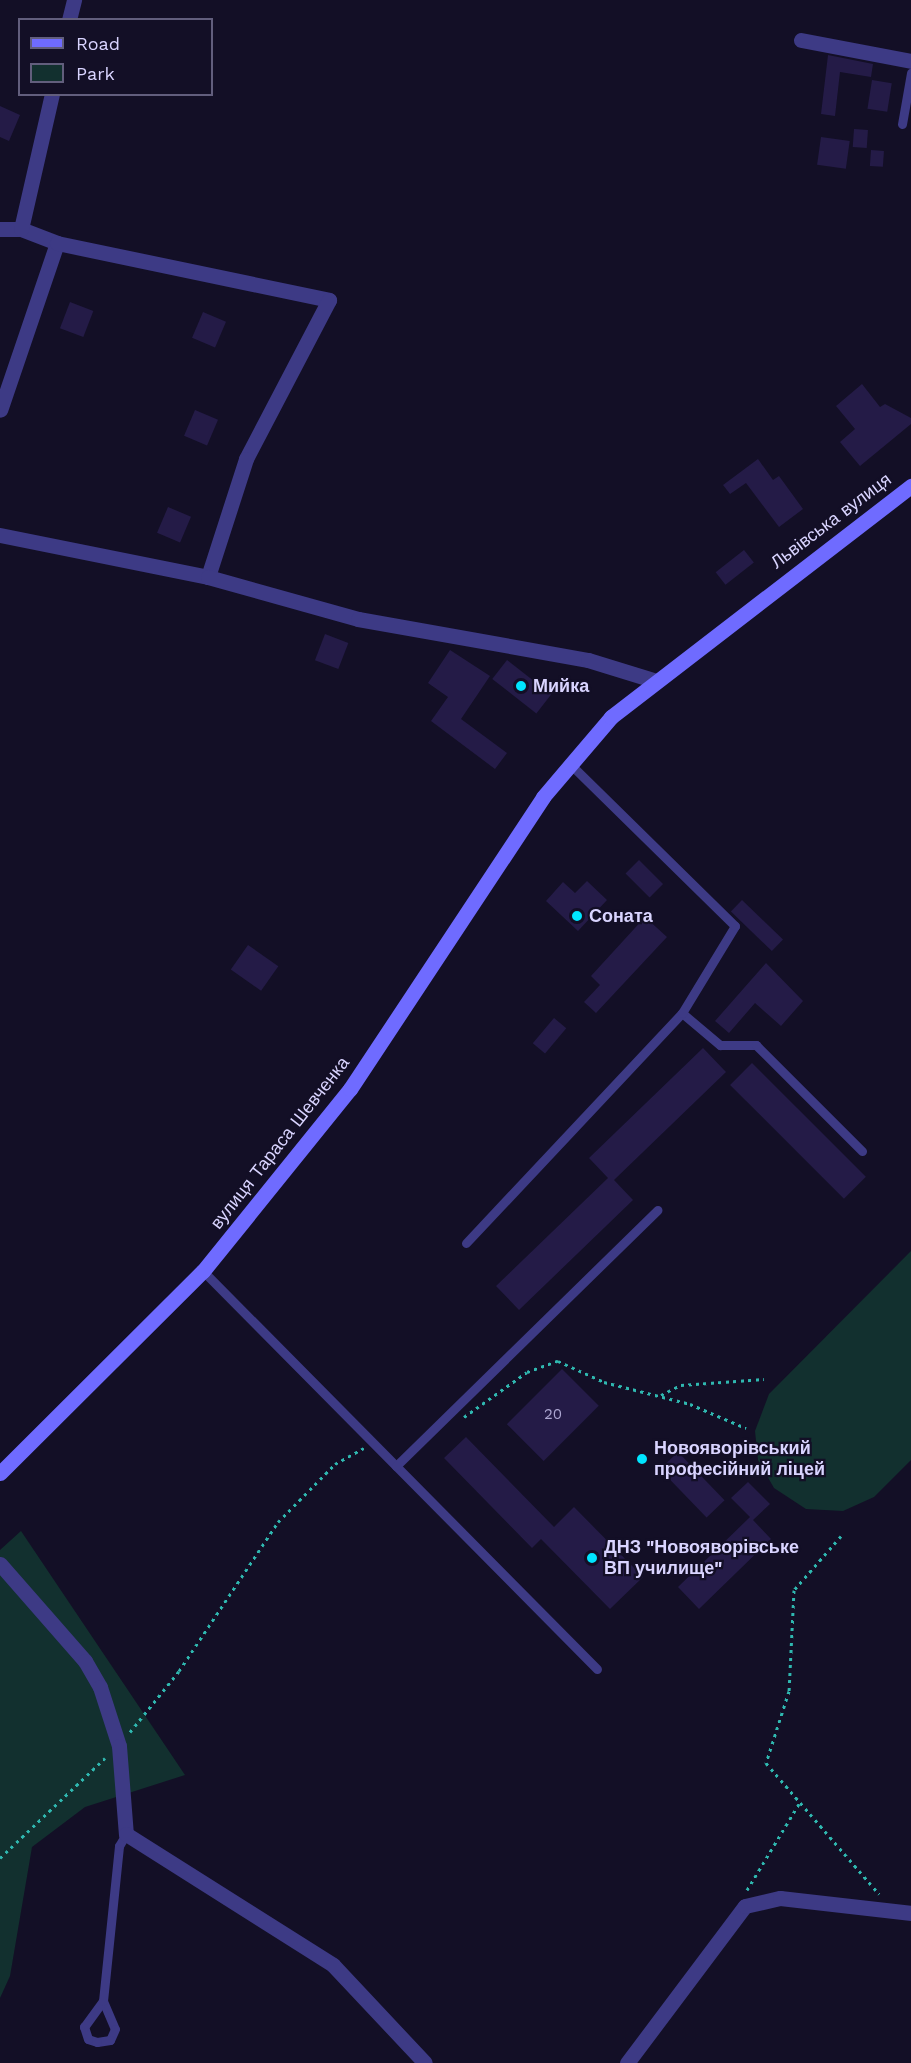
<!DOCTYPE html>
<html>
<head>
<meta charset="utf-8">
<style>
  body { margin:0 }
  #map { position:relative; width:911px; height:2063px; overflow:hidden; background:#130f26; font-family:"Work Sans",sans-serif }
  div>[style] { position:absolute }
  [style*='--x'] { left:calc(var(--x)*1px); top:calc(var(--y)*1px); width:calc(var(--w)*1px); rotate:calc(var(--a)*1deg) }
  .green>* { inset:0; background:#12302f }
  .building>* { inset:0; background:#241b47; transform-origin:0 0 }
  .path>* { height:3px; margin-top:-1.5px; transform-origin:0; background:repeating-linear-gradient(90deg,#2fb8b0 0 3px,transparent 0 7.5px) }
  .lane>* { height:9px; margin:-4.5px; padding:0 4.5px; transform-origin:4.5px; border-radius:4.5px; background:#3d3a85 }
  .street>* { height:15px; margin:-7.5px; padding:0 7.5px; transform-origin:7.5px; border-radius:7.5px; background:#3d3a85 }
  .secondary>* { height:15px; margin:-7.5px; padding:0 7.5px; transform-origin:7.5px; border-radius:7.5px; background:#6f6bff }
  .dots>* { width:16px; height:16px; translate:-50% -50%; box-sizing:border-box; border:3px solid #130f26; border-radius:50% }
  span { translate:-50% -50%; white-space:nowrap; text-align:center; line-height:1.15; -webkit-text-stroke:4.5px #130f26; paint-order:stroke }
  .number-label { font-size:15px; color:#aca6d1 }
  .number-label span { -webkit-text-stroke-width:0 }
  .street-label { font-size:18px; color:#d9d4ff }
  .poi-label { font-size:18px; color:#d9d4ff; font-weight:700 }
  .left { translate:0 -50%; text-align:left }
  .legend { position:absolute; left:18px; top:18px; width:195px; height:78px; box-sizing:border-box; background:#130f26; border:2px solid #625e7d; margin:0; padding:8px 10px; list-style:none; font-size:18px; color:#d9d4ff }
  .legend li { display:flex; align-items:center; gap:12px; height:30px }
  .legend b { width:30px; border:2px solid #625e7d }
</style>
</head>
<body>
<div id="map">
  <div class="green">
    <i style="clip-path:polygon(911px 1251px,911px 1460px,874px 1497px,843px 1511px,806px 1509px,774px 1488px,758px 1460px,755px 1431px,769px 1394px)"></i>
    <i style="clip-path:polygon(21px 1531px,185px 1775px,85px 1807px,32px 1847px,10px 1976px,0 1998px,0 1550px)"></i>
  </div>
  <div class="building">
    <i style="clip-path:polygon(828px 55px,873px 64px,871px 77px,840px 72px,835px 116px,821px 114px)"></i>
    <i style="left:872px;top:80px;width:20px;height:29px;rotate:9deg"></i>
    <i style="clip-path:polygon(0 106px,20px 115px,9px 141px,0 137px)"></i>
    <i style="left:854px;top:129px;width:14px;height:18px;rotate:4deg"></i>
    <i style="left:821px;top:137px;width:29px;height:28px;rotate:8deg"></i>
    <i style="left:871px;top:150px;width:13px;height:16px;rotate:4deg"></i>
    <i style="left:70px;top:302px;width:25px;height:28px;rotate:21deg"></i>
    <i style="left:203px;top:312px;width:25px;height:28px;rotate:23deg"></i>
    <i style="clip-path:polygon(862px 384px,880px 407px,885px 404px,911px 418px,911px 424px,860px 466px,840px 442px,855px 429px,836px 406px)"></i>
    <i style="left:195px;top:410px;width:25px;height:28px;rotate:23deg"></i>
    <i style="clip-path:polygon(758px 459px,773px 480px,779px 476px,803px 509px,779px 527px,746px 483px,730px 494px,723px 485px)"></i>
    <i style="left:168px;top:507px;width:25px;height:28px;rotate:23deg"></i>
    <i style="left:744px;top:550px;width:16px;height:36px;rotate:52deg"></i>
    <i style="left:325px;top:634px;width:25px;height:28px;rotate:21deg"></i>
    <i style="clip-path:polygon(450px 650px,490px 676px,461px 719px,507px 753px,495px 769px,431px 721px,448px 697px,428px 683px)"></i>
    <i style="left:507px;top:660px;width:56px;height:24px;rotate:38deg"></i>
    <i style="left:639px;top:860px;width:34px;height:19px;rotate:45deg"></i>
    <i style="clip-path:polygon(587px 881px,607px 900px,578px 931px,546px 901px,563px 882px,575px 893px)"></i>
    <i style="left:742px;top:900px;width:57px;height:16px;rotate:44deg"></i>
    <i style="clip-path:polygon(645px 917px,667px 937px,596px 1013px,584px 1002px,600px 985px,591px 976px)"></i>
    <i style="left:248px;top:945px;width:37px;height:30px;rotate:35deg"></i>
    <i style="clip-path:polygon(766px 963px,803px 1001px,781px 1026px,755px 1003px,729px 1033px,715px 1021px)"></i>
    <i style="left:554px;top:1018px;width:16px;height:33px;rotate:40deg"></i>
    <i style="clip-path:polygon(703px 1048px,726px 1072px,614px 1180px,633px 1200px,519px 1310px,496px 1286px,608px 1178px,589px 1158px)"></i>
    <i style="left:752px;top:1063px;width:161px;height:31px;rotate:45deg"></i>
    <i style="left:562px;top:1369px;width:52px;height:78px;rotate:45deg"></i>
    <i style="clip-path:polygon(466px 1437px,554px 1527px,574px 1507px,643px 1577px,610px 1609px,541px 1539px,532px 1548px,444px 1458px)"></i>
    <i style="left:678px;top:1452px;width:67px;height:25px;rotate:46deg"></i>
    <i style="clip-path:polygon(748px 1482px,770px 1504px,753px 1520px,771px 1539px,699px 1609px,678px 1587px,750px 1517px,731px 1498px)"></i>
  </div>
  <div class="path">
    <i style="--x:661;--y:1395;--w:22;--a:-27"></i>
    <i style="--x:681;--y:1385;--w:83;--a:-4.1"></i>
    <i style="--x:464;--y:1417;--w:77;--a:-35.5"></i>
    <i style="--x:527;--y:1372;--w:33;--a:-20"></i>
    <i style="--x:558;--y:1361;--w:51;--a:24.5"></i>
    <i style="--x:604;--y:1382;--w:89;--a:14.3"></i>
    <i style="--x:690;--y:1404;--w:61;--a:23.2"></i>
    <i style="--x:841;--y:1536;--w:72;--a:131"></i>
    <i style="--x:794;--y:1590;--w:101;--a:92.8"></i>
    <i style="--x:789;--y:1691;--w:76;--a:107.7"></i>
    <i style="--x:766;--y:1763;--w:173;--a:49.2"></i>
    <i style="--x:130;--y:1732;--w:78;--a:-51.2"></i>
    <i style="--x:179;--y:1671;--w:179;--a:-56.4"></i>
    <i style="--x:278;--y:1522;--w:81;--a:-45.5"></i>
    <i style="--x:335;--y:1464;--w:33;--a:-29"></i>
    <i style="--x:0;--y:1858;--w:145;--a:-43.6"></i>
    <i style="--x:747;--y:1890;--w:103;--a:-58.9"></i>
  </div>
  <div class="lane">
    <i style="--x:902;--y:124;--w:52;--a:-80"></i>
    <i style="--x:682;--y:1013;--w:50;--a:40.1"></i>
    <i style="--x:720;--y:1045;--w:36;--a:0"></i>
    <i style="--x:756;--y:1045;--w:150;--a:45"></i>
    <i style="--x:466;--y:1243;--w:316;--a:-46.8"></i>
    <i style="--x:682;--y:1013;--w:102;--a:-58.7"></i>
    <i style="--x:735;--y:926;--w:233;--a:-135.5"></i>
    <i style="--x:203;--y:1271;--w:560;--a:45.29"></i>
    <i style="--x:396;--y:1466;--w:366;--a:-44.4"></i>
    <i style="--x:103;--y:2001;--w:30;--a:67"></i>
    <i style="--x:115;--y:2029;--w:12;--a:114"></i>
    <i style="--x:110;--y:2040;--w:13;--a:171"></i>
    <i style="--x:97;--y:2042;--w:9;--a:-162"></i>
    <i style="--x:88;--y:2039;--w:13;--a:-108"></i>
    <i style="--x:84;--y:2027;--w:32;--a:-54"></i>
    <i style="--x:103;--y:2001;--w:156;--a:-84.1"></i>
    <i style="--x:119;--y:1846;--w:14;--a:-60"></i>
  </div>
  <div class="street">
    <i style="--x:69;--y:20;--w:21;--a:-76"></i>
    <i style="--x:801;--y:40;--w:112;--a:10.8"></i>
    <i style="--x:0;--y:229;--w:21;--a:0"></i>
    <i style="--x:21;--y:229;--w:39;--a:21"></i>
    <i style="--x:57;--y:243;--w:176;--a:108.8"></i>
    <i style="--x:21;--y:229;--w:139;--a:-77.1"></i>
    <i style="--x:57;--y:243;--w:278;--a:11.8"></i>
    <i style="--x:329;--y:300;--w:179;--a:117.6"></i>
    <i style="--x:246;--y:459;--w:124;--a:107.9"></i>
    <i style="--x:0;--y:535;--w:212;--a:11.4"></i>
    <i style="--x:208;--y:577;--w:156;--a:15.6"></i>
    <i style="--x:358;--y:619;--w:234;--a:10.1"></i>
    <i style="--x:588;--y:660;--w:68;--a:17.1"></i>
    <i style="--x:0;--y:1564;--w:129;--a:48.8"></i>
    <i style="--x:85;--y:1661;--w:30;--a:60"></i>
    <i style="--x:100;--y:1687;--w:62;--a:72.1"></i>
    <i style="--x:119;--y:1746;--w:88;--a:85.5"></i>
    <i style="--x:126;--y:1834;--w:245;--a:32.3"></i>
    <i style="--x:333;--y:1965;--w:134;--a:46.8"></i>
    <i style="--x:627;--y:2063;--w:196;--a:-53.1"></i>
    <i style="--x:745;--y:1906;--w:36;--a:-13"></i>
    <i style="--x:780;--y:1898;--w:132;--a:6.5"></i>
  </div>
  <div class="secondary">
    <i style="--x:0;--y:1473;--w:286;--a:-44.9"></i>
    <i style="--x:203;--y:1271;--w:234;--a:-51.1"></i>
    <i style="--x:350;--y:1089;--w:350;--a:-56.5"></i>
    <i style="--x:543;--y:797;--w:105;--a:-49.6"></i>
    <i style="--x:611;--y:717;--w:379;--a:-37.6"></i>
  </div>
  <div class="dots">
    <i style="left:521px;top:686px;background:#00e5ff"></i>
    <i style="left:577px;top:916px;background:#00e5ff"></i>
    <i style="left:642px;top:1459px;background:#00e5ff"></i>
    <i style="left:592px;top:1558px;background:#00e5ff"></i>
  </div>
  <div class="number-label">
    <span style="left:553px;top:1415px">20</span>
  </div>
  <div class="street-label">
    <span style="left:831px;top:521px;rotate:-37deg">Львівська вулиця</span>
    <span style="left:280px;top:1143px;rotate:-52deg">вулиця Тараса Шевченка</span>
  </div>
  <div class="poi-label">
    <span class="left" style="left:533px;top:686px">Мийка</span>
    <span class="left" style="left:589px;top:916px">Соната</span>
    <span class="left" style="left:654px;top:1459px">Новояворівський<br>професійний ліцей</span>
    <span class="left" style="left:604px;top:1558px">ДНЗ "Новояворівське<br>ВП училище"</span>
  </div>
  <ul class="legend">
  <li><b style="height:8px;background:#6f6bff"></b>Road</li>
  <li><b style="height:16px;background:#12302f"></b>Park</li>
  </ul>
</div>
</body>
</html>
